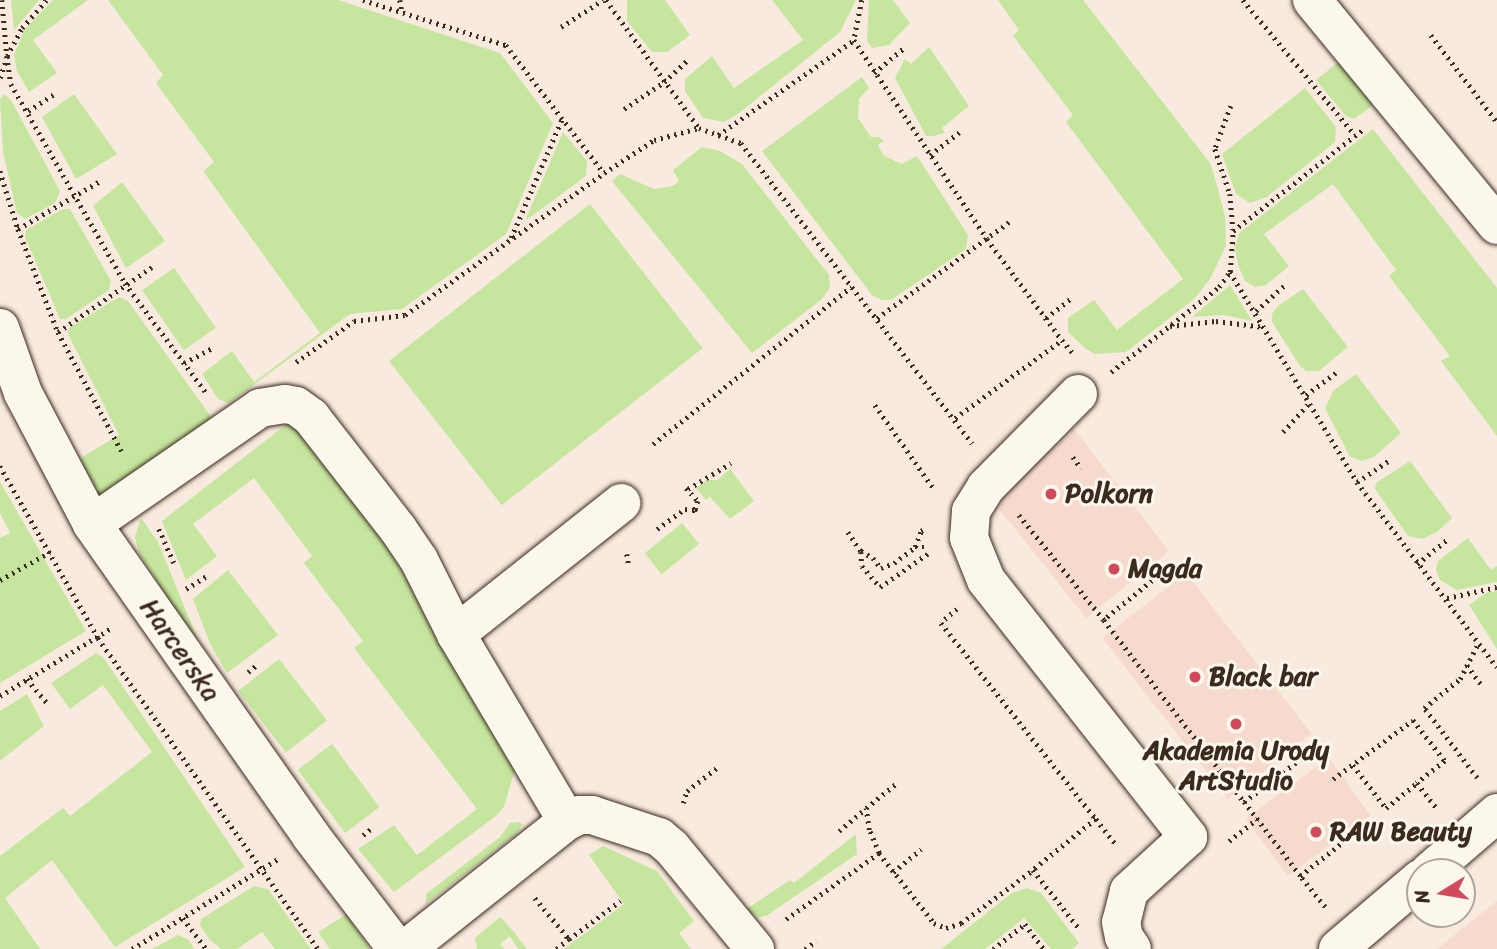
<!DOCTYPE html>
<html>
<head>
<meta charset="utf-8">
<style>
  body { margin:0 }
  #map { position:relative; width:1497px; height:949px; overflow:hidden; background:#f8eade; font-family:Sriracha,sans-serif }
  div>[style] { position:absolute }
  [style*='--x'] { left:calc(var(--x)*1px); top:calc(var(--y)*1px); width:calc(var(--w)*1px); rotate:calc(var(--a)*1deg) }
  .built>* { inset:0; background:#f5dacd; transform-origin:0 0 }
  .green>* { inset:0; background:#c6e69f; transform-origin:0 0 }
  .path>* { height:4.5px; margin-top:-2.25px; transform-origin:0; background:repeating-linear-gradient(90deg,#3b2a1e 0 2px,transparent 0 7px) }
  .roads { filter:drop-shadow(0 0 2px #3b2a1e) drop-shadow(0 0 2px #3b2a1e) }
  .minor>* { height:38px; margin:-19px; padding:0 19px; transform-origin:19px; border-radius:19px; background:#fbf7ec }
  .dots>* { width:19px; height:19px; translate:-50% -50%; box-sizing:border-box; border:4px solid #fbf7ec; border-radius:50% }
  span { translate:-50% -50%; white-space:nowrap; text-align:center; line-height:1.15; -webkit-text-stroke:6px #fbf7ec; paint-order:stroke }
  .poi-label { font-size:26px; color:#3b2a1e; font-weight:700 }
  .left { translate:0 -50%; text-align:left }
  .street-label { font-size:26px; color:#3b2a1e }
  .north { position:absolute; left:1406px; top:858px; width:70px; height:70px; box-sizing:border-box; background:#fbf7ec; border:2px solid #aea59a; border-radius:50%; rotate:259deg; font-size:19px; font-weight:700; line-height:28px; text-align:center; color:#3b2a1e }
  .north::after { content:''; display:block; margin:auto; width:24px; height:32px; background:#d1495b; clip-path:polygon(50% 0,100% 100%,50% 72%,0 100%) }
</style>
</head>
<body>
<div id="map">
  <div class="built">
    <i style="clip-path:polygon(1073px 428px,1169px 551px,1086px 618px,1000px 510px,1004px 492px,1011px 481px,1069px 436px)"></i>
    <i style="left:1186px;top:573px;width:204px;height:106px;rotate:52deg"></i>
    <i style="left:1329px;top:758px;width:71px;height:103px;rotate:54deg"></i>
    <i style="clip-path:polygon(1497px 901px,1497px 949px,1437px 949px)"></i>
  </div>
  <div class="green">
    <i style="clip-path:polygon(11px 0,39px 0,14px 30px)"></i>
    <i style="clip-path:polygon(53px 0,88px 0,33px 40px,57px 73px,29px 92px,17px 71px,14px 55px,25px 29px)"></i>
    <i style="clip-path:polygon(108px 0,338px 0,500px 53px,553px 123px,506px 234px,402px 309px,350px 314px,229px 403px,218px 399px,202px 374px,232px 351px,254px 382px,320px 333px,203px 171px,214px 162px,156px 83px,163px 75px)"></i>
    <i style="clip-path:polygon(627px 0,665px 0,690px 35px,667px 52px,652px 52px,627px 21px)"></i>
    <i style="clip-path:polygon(772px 0,856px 0,840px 32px,738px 114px,724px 122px,703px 118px,685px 91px,685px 79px,712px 56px,734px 88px,803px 40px)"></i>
    <i style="clip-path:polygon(869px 0,893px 0,910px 23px,889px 45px,872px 48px,867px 41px)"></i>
    <i style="clip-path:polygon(998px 0,1083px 0,1210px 163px,1214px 175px,1225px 216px,1226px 246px,1210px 279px,1194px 299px,1126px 352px,1095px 354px,1086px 349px,1068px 332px,1068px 318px,1094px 300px,1117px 330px,1183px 279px,1066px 122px,1073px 115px,1013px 36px,1019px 30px)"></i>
    <i style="clip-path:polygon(929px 47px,969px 106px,942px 128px,945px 133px,933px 136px,926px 136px,895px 78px,905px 59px,911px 64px)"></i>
    <i style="clip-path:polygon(1340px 61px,1375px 97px,1372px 106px,1354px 119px,1346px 116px,1316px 80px)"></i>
    <i style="clip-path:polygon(862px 77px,869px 88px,859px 99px,858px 118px,871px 137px,879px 137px,884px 141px,878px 145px,884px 156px,902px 164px,917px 156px,968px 235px,966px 249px,891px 300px,882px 300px,872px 295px,762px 151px)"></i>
    <i style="clip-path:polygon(1305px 88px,1336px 127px,1335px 142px,1267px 197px,1250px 203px,1236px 194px,1222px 154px)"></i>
    <i style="clip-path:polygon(4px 94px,11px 100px,60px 191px,55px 203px,25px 219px,17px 213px,3px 152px,0 99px)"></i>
    <i style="clip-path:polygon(74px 94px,117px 154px,76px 179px,42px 117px)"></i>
    <i style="clip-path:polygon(1373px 129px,1497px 288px,1497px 436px,1441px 361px,1450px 356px,1389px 276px,1396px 270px,1333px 184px,1264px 234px,1289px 266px,1266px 285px,1255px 287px,1245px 281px,1238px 265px,1235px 247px,1239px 233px)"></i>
    <i style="clip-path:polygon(563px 132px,587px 161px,586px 176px,525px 221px)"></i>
    <i style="clip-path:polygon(702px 147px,720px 151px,742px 164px,829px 275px,830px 288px,821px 300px,752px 353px,612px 181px,620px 174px,654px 189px,673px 186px,679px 181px,673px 170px)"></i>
    <i style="clip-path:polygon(122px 182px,165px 241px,126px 268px,93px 206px)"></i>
    <i style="left:590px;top:204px;width:183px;height:255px;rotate:52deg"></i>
    <i style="clip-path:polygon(63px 209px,70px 209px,111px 281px,109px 290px,66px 319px,60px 319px,25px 237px,26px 230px)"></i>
    <i style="left:174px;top:268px;width:73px;height:39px;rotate:55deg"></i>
    <i style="clip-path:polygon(1230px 285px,1252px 321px,1224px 315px,1192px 317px)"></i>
    <i style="clip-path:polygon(1303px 289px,1348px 347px,1319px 371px,1306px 371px,1300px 366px,1272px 322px,1272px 314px,1278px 306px)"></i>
    <i style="clip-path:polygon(119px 297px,128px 301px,212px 418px,93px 510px,69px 465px,119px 435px,68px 334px,69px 328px)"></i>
    <i style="clip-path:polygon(1356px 374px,1401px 433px,1374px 457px,1362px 461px,1350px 457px,1325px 408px,1334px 390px)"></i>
    <i style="clip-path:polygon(287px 424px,297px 430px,407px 567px,515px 769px,504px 807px,496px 816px,394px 892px,358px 849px,394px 825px,417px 855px,477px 809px,354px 648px,363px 641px,304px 563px,312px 556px,254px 478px,193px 524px,217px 556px,186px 580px,162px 521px)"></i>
    <i style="clip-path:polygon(1410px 461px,1452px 518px,1437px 532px,1422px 539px,1408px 536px,1375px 489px,1376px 483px)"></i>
    <i style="clip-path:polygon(730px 469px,754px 501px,730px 519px,710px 497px,706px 500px,696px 488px,707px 480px,717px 480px)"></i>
    <i style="clip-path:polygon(0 482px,86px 631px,0 683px,0 538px,10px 533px,0 513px)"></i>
    <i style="clip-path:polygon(141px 518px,158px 542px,203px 653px,139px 553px,135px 537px)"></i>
    <i style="left:682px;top:523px;width:27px;height:48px;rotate:51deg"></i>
    <i style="clip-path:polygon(1468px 538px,1491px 570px,1497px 566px,1497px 582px,1457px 590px,1440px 580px,1436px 570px,1438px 561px)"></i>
    <i style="clip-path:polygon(228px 570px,278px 635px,227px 673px,210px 644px,193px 599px)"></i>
    <i style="clip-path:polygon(1497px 591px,1497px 649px,1469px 605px,1486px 593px)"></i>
    <i style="clip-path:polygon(96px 653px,103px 657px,245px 867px,115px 947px,52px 860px,5px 898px,40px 949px,0 949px,0 856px,63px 808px,70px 816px,152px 752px,103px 685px,70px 709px,51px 683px)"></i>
    <i style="left:279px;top:659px;width:78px;height:52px;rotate:52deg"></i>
    <i style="clip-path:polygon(27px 694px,44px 726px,0 761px,0 711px)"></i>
    <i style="left:332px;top:744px;width:79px;height:43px;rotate:53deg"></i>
    <i style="clip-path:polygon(519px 822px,523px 824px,516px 834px,426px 904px,426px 894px,500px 837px,510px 823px)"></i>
    <i style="clip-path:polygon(856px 834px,857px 854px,766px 916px,759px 917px,745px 910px,790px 880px,794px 883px)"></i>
    <i style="clip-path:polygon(603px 846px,657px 871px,694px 921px,679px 933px,691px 949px,564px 949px,624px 904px,589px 855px)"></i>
    <i style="clip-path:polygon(254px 886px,268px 889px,311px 949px,275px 949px,262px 932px,237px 949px,221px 949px,209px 939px,200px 925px,201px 919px)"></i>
    <i style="clip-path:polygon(1027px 888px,1041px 893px,1079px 943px,1072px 949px,1051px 949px,1024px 918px,985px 949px,941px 949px,1012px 893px)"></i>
    <i style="clip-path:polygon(347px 914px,369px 948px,368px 949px,330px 949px,318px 932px)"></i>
    <i style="clip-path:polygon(500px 917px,514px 932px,527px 949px,518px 949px,510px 936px,500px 944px,504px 949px,477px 949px,475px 938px)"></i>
    <i style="clip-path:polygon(178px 935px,189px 940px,194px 949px,152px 949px)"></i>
  </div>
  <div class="path">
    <i style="--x:2;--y:0;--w:56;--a:84.9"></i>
    <i style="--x:7;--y:56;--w:32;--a:-62"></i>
    <i style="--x:22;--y:28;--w:37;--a:-49"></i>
    <i style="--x:363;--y:0;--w:150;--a:17.5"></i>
    <i style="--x:506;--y:45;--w:161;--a:52.6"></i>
    <i style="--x:604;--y:173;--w:60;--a:-33.4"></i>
    <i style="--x:654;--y:140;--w:47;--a:-14.9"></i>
    <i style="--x:699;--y:128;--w:45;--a:19.7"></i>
    <i style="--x:741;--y:143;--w:379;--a:52.4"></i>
    <i style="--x:400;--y:0;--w:12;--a:81"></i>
    <i style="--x:606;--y:0;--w:158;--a:54"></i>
    <i style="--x:862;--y:0;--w:41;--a:101.3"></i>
    <i style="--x:854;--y:40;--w:239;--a:56.2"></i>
    <i style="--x:987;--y:239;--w:126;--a:53.4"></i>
    <i style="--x:1243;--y:0;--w:175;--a:50.3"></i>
    <i style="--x:561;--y:27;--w:50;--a:-32.7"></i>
    <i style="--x:1431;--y:35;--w:109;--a:52.8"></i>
    <i style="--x:874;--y:73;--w:40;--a:-40"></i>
    <i style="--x:0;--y:78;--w:23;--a:-72"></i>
    <i style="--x:7;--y:56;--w:28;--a:82"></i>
    <i style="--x:11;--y:84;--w:229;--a:60.2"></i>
    <i style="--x:125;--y:283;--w:139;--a:53.5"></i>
    <i style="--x:1231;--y:106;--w:46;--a:110.4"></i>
    <i style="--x:1215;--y:149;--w:47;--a:71.6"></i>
    <i style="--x:1230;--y:194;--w:36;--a:85"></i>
    <i style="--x:624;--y:109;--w:48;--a:-34"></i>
    <i style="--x:664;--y:82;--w:35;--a:-43"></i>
    <i style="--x:28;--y:111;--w:30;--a:-33"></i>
    <i style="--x:718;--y:135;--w:166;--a:-34.9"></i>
    <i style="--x:930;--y:155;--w:37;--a:-38"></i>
    <i style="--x:0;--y:171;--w:61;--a:72.8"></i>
    <i style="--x:18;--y:229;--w:110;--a:68.8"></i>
    <i style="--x:58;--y:332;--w:136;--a:61.9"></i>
    <i style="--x:18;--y:229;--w:97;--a:-30.3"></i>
    <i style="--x:511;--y:238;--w:129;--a:-66.8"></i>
    <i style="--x:1230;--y:272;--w:41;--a:-85.8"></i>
    <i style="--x:1233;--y:231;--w:167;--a:-38"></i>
    <i style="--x:1256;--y:311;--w:39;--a:-42"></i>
    <i style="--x:877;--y:318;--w:167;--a:-36"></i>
    <i style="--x:1046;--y:318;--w:33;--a:-38"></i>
    <i style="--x:1170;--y:326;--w:46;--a:-6.2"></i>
    <i style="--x:1216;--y:321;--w:48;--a:7.1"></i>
    <i style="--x:58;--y:332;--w:114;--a:-34.7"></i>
    <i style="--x:296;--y:362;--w:71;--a:-35.3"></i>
    <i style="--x:354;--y:321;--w:51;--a:-6.7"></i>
    <i style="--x:405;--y:315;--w:244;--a:-35.5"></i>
    <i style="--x:184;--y:363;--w:32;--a:-28"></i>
    <i style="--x:1111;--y:372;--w:137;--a:-38.2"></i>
    <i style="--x:1219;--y:287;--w:19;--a:-54"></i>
    <i style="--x:1230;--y:272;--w:245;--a:58.8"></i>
    <i style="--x:1357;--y:482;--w:232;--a:52.9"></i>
    <i style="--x:1306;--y:395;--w:39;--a:-37"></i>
    <i style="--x:875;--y:405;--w:103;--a:54.9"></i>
    <i style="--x:955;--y:418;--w:132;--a:-36.1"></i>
    <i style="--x:1062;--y:340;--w:17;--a:50"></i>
    <i style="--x:1283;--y:432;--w:40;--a:-48"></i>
    <i style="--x:653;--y:444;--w:253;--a:-38.4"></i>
    <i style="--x:1073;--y:457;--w:14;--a:54"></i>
    <i style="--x:0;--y:466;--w:198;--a:60.3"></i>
    <i style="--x:98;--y:638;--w:381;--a:54.7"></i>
    <i style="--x:1357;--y:482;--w:40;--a:-34"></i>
    <i style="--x:686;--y:488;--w:18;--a:47"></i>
    <i style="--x:698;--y:501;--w:9;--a:108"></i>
    <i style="--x:688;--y:489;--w:50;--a:-31.2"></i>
    <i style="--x:1019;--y:515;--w:135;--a:51"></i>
    <i style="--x:159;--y:529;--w:37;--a:66"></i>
    <i style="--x:657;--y:529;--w:34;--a:-36"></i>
    <i style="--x:685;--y:509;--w:10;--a:6"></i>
    <i style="--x:695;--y:510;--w:5;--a:53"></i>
    <i style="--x:848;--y:532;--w:23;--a:56"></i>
    <i style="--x:861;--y:551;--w:14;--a:30"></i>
    <i style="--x:873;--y:558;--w:13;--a:51"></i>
    <i style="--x:881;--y:568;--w:14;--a:-21"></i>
    <i style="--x:894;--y:563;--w:26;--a:-37"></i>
    <i style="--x:915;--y:547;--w:13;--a:0"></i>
    <i style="--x:915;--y:547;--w:17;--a:-69"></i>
    <i style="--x:921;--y:531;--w:6;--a:-31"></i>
    <i style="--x:861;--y:552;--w:14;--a:86"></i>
    <i style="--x:862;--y:566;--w:28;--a:49"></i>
    <i style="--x:880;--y:587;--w:61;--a:-35"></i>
    <i style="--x:627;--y:554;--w:12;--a:81"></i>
    <i style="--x:1417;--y:564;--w:41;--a:-39.1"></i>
    <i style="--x:1163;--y:572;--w:76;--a:140.9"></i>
    <i style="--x:1104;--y:620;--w:230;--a:52.4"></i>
    <i style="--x:0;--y:580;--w:57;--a:-29.2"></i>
    <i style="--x:186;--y:589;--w:25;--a:-32"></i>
    <i style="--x:1447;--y:598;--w:51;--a:-12.4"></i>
    <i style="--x:957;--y:609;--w:21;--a:139"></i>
    <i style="--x:941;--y:623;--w:250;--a:51.7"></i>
    <i style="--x:1096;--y:819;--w:81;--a:141"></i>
    <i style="--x:1033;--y:870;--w:73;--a:51.7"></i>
    <i style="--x:1467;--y:665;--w:24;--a:54"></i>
    <i style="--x:248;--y:672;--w:13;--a:-39"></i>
    <i style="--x:27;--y:679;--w:34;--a:50"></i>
    <i style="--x:0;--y:696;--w:132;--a:-31.4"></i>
    <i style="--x:1353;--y:765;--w:54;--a:52.5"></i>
    <i style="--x:1386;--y:808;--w:40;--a:-39"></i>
    <i style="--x:1477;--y:778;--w:88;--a:-127.1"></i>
    <i style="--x:1424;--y:708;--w:46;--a:-38.9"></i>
    <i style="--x:1460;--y:679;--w:39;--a:-63"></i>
    <i style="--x:1333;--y:779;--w:99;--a:-36.4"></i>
    <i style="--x:1413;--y:720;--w:52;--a:52"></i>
    <i style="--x:1445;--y:761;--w:36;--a:142"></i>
    <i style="--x:1417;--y:783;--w:33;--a:52"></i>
    <i style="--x:683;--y:803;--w:13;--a:-72"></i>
    <i style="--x:687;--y:791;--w:37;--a:-38"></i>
    <i style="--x:1096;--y:819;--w:34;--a:52"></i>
    <i style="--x:839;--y:831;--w:34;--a:-40"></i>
    <i style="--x:363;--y:835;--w:11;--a:-38"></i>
    <i style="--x:1229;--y:841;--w:36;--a:-38"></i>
    <i style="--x:879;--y:853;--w:25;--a:-113"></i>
    <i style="--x:869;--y:830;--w:22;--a:-98"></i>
    <i style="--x:866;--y:808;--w:40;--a:-39"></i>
    <i style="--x:893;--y:872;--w:36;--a:-39"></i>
    <i style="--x:1300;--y:876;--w:93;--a:-127.1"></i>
    <i style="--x:1244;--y:802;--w:84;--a:-37.3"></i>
    <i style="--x:535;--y:898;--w:53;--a:50.3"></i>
    <i style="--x:569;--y:939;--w:16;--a:140"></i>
    <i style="--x:1325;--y:907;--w:40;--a:-129"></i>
    <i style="--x:1300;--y:876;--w:85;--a:-38.3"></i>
    <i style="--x:183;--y:918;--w:39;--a:53"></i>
    <i style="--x:786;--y:919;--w:114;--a:-35.4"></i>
    <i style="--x:879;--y:853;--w:89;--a:51.8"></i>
    <i style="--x:934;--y:923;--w:13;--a:23"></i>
    <i style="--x:946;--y:928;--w:16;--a:-18"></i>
    <i style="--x:961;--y:923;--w:89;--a:-36.4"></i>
    <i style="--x:569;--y:939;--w:64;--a:-36.7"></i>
    <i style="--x:132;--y:949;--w:172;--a:-31.7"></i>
    <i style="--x:805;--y:949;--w:14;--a:-36"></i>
    <i style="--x:993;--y:949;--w:41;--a:-38"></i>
    <i style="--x:1025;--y:924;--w:31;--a:53"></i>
  </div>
  <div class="roads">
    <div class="minor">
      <i style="--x:1312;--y:0;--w:291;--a:50.6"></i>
      <i style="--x:0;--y:328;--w:69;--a:70.5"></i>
      <i style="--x:23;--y:393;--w:148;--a:62.2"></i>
      <i style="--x:92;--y:524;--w:381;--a:54.9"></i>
      <i style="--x:311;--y:836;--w:142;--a:52.7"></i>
      <i style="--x:1078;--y:394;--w:131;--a:134.7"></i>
      <i style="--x:986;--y:487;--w:28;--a:122"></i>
      <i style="--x:971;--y:511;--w:27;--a:94"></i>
      <i style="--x:969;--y:538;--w:45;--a:68"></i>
      <i style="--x:986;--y:580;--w:327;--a:51.8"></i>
      <i style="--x:1188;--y:837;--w:80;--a:137.5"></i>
      <i style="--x:1129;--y:891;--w:32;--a:104"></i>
      <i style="--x:1121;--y:922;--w:15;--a:79"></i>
      <i style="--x:1124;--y:937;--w:14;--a:56"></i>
      <i style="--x:92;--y:524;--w:204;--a:-34.6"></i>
      <i style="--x:260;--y:408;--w:25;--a:-9"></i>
      <i style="--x:285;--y:404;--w:11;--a:10"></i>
      <i style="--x:296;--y:406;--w:19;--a:36"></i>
      <i style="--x:311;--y:417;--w:142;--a:52.2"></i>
      <i style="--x:398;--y:529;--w:37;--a:56"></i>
      <i style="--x:419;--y:560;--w:83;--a:63.4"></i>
      <i style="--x:456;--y:634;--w:217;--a:59.3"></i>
      <i style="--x:567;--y:821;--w:206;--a:141.5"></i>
      <i style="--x:456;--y:634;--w:211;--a:-38.4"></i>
      <i style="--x:567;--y:821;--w:14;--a:-25"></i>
      <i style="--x:580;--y:815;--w:12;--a:0"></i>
      <i style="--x:592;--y:815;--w:71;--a:18.2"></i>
      <i style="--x:659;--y:837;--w:17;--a:40"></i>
      <i style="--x:672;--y:848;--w:131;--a:50.6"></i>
      <i style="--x:1429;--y:872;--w:90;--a:-40.9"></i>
      <i style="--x:1338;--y:949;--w:108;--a:-40.5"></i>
    </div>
  </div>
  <div class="dots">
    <i style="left:1051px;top:494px;background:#d1495b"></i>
    <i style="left:1114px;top:569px;background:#d1495b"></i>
    <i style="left:1195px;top:677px;background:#d1495b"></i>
    <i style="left:1236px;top:724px;background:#d1495b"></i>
    <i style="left:1316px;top:832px;background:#d1495b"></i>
  </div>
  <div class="poi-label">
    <span class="left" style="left:1065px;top:494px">Polkorn</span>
    <span class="left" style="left:1128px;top:569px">Magda</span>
    <span class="left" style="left:1209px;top:677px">Black bar</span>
    <span style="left:1236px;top:766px">Akademia Urody<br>ArtStudio</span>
    <span class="left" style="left:1330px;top:832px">RAW Beauty</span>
  </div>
  <div class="street-label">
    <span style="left:180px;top:650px;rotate:55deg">Harcerska</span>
  </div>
  <div class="north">N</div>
</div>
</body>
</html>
